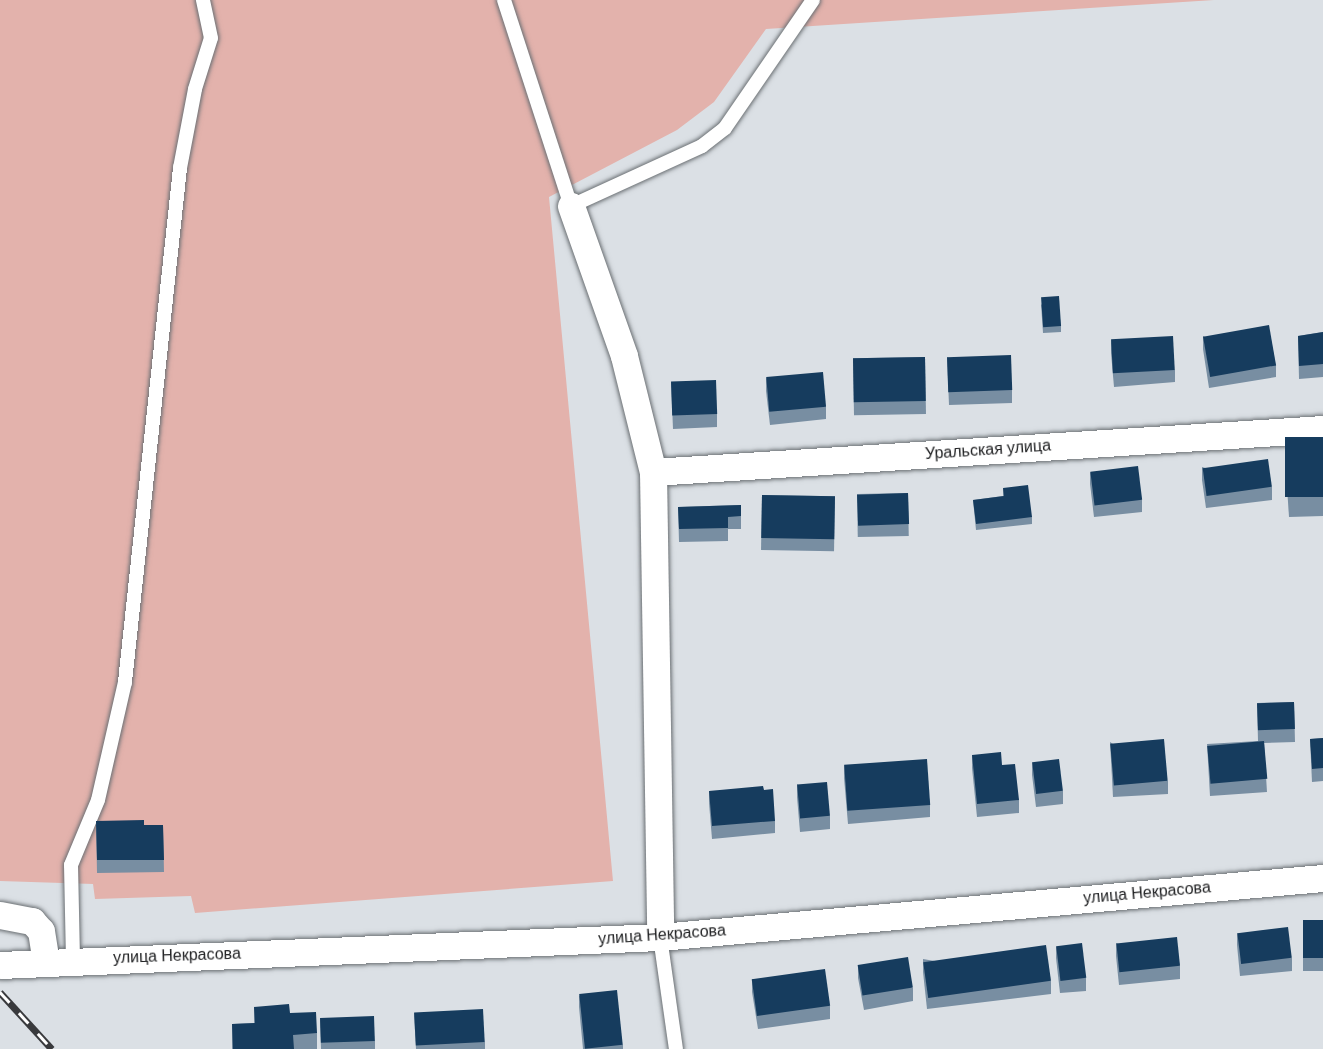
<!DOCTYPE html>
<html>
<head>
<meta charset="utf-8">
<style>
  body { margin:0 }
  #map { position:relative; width:1323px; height:1049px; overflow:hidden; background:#dbe0e5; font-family:"DM Sans",sans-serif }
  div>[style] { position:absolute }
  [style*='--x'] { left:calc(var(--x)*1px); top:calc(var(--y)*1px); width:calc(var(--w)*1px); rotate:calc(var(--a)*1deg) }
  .green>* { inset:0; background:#e3b2ac }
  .roads { filter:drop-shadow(0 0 2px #6a6f73) drop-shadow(0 0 2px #6a6f73) }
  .service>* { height:14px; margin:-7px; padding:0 7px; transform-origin:7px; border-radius:7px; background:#fff }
  .minor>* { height:27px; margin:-13.5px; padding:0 13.5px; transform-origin:13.5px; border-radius:13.5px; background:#fff }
  .rail>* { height:7px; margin-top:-3.5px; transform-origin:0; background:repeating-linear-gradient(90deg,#fff 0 14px,#393a3d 0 28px); box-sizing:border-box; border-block:2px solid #393a3d }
  .wall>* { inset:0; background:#788ea2; transform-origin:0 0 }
  .building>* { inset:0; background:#163c5e; transform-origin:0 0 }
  span { translate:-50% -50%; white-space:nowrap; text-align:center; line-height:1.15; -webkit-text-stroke:6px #fff; paint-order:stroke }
  .street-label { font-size:16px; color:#202123 }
</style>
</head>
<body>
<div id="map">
  <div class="green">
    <i style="clip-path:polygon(0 0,1214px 0,766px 29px,714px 102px,677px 130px,549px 197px,613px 881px,195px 913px,191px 896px,95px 899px,93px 884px,0 881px)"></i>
  </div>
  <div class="roads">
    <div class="service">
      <i style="--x:504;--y:0;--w:217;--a:72"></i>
      <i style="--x:571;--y:206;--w:144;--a:-24.6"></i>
      <i style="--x:702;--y:146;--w:29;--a:-38"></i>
      <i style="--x:725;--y:128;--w:155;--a:-55.5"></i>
      <i style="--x:660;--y:937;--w:113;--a:81.9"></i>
      <i style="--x:73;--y:960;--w:95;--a:-91.2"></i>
      <i style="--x:71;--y:865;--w:70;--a:-67.4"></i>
      <i style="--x:98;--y:800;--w:121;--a:-77.1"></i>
      <i style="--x:125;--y:682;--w:517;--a:-83.89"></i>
      <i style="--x:180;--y:168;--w:80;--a:-79.2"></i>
      <i style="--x:195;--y:89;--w:53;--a:-72.6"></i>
      <i style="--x:211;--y:38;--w:39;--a:-102"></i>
    </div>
    <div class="minor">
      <i style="--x:571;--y:206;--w:159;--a:70.5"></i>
      <i style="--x:624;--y:356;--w:120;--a:76"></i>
      <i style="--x:653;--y:472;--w:465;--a:89.1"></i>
      <i style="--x:653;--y:472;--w:671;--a:-3.67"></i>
      <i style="--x:0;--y:915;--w:33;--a:11"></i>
      <i style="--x:32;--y:921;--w:13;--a:48"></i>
      <i style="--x:41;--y:931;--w:30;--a:81"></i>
      <i style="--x:0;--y:965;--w:661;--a:-2.43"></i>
      <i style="--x:660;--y:937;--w:666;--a:-5.09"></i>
    </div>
  </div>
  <div class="rail">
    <i style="--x:0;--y:992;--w:77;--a:47.6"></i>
  </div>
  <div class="wall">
    <i style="clip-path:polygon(1041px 304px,1061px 326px,1061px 332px,1043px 333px)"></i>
    <i style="clip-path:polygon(1323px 332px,1323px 377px,1299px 379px,1298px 336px)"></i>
    <i style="clip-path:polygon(1203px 336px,1276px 365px,1276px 377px,1209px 388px,1203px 349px)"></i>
    <i style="clip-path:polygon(1111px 340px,1175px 370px,1175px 382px,1114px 387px,1111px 353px)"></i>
    <i style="left:925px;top:357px;width:57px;height:72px;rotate:89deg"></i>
    <i style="clip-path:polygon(947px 357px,1012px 390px,1012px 403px,949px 405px)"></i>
    <i style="clip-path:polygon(766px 378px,826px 407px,826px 419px,770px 425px,766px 391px)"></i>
    <i style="clip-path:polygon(671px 382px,717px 414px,717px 427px,673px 429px)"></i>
    <i style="clip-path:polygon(1323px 437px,1323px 516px,1289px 517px,1285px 458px,1285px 439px)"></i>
    <i style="clip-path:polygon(1202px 467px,1272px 487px,1272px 500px,1206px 508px,1202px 480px)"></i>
    <i style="clip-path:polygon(1090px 472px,1142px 500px,1142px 512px,1094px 517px,1090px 484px)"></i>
    <i style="clip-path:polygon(1003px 488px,1032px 517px,1032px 524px,976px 530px,973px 500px,1003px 496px)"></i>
    <i style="left:908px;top:493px;width:43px;height:51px;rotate:89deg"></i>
    <i style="left:762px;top:495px;width:73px;height:55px;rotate:1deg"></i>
    <i style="clip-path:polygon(741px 505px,741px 529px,728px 529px,728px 541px,679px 542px,678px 507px)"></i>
    <i style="clip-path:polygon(1294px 702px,1295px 742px,1264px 743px,1267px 792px,1210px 796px,1207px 744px,1258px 741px,1257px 703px)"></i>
    <i style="clip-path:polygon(1323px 738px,1323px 781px,1312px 782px,1310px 739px)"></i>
    <i style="clip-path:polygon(1110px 742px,1168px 781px,1168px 794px,1113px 797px)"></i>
    <i style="clip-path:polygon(972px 755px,1002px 765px,1019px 800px,1019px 813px,977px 817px,972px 768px)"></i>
    <i style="clip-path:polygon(1032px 762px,1063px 791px,1063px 804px,1036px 807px,1032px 775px)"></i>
    <i style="clip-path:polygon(844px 765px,930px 805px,930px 817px,848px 824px,844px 778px)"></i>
    <i style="clip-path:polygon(797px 784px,830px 816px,830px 829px,800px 832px,797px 797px)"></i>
    <i style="clip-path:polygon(764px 790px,775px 821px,775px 833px,712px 839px,709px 803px,709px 791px)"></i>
    <i style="clip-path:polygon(96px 821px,144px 825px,163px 825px,164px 872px,97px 873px)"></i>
    <i style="left:1323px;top:920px;width:51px;height:20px;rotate:90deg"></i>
    <i style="clip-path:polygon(1237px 933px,1292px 958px,1292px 971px,1240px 976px,1237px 945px)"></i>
    <i style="clip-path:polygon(1116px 943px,1180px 966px,1180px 979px,1119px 985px,1116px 956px)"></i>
    <i style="clip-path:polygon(1056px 946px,1086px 978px,1086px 991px,1060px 993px,1056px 958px)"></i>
    <i style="clip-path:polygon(923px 959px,1051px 981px,1051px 994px,927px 1009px,923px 972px)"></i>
    <i style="clip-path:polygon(858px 965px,913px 988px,913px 1001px,864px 1010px,858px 978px)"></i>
    <i style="clip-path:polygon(752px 979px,830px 1006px,830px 1019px,758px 1029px,752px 992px)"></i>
    <i style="clip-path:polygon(579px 995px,623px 1045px,623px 1049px,583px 1049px,579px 1007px)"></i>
    <i style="clip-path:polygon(254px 1007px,290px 1013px,317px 1033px,317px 1049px,232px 1049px,232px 1024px,254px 1023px)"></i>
    <i style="clip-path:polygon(414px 1013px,485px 1042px,485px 1049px,416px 1049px)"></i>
    <i style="clip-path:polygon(320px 1018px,375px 1041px,375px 1049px,321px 1049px)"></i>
  </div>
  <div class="building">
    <i style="left:1059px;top:296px;width:30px;height:18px;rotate:86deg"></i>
    <i style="left:1269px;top:325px;width:41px;height:67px;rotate:80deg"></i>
    <i style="clip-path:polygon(1323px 332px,1323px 364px,1299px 366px,1298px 336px)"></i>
    <i style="left:1173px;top:336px;width:34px;height:62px;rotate:87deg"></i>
    <i style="left:1011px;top:355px;width:35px;height:64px;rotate:88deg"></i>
    <i style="left:925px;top:357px;width:44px;height:72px;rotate:89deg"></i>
    <i style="left:823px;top:372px;width:35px;height:57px;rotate:85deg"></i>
    <i style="left:716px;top:380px;width:34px;height:45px;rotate:88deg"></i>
    <i style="left:1323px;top:437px;width:60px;height:38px;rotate:90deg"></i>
    <i style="left:1268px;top:459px;width:28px;height:66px;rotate:82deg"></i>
    <i style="left:1138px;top:466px;width:34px;height:48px;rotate:83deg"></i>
    <i style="clip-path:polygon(1028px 485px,1032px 517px,976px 524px,973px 500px,1004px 496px,1003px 488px)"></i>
    <i style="left:908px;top:493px;width:31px;height:51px;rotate:88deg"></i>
    <i style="left:762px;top:495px;width:73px;height:43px;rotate:1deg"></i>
    <i style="clip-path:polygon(741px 505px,741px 516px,728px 517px,728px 528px,679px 529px,678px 507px)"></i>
    <i style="left:1294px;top:702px;width:27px;height:37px;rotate:88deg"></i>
    <i style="clip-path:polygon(1323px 738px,1323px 768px,1312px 769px,1310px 739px)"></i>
    <i style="left:1164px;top:739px;width:42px;height:54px;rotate:85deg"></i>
    <i style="left:1264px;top:741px;width:38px;height:57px;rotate:85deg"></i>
    <i style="clip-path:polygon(1001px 752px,1002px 765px,1015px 764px,1019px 800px,977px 804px,972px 755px)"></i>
    <i style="left:927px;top:759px;width:46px;height:83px;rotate:86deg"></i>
    <i style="left:1059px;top:759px;width:32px;height:27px;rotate:83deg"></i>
    <i style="left:827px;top:782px;width:34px;height:30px;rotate:85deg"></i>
    <i style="clip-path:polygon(763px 786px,764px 790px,773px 789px,775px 821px,712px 826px,709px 791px)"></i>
    <i style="clip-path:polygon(144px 820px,144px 825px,163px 825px,164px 860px,97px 860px,96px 821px)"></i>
    <i style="left:1323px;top:920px;width:38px;height:20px;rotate:90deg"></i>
    <i style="left:1288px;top:927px;width:31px;height:51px;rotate:83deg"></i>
    <i style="left:1177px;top:937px;width:29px;height:61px;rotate:84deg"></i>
    <i style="left:1082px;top:943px;width:35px;height:26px;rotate:83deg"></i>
    <i style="left:1046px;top:945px;width:36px;height:124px;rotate:82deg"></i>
    <i style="left:908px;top:957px;width:31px;height:51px;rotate:81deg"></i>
    <i style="left:825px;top:969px;width:37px;height:74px;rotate:82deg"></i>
    <i style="left:617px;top:990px;width:55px;height:38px;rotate:84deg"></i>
    <i style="clip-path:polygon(289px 1004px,290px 1013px,316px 1012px,317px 1033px,293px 1035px,294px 1049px,233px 1049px,232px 1024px,255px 1023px,254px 1007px)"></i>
    <i style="left:483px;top:1009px;width:33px;height:69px;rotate:87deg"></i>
    <i style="left:374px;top:1016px;width:25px;height:54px;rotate:88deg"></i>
  </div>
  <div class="street-label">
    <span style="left:988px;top:450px;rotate:-4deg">Уральская улица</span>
    <span style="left:1147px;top:893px;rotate:-5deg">улица Некрасова</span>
    <span style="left:662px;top:935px;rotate:-4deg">улица Некрасова</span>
    <span style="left:177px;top:956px;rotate:-2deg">улица Некрасова</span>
  </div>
</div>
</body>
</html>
